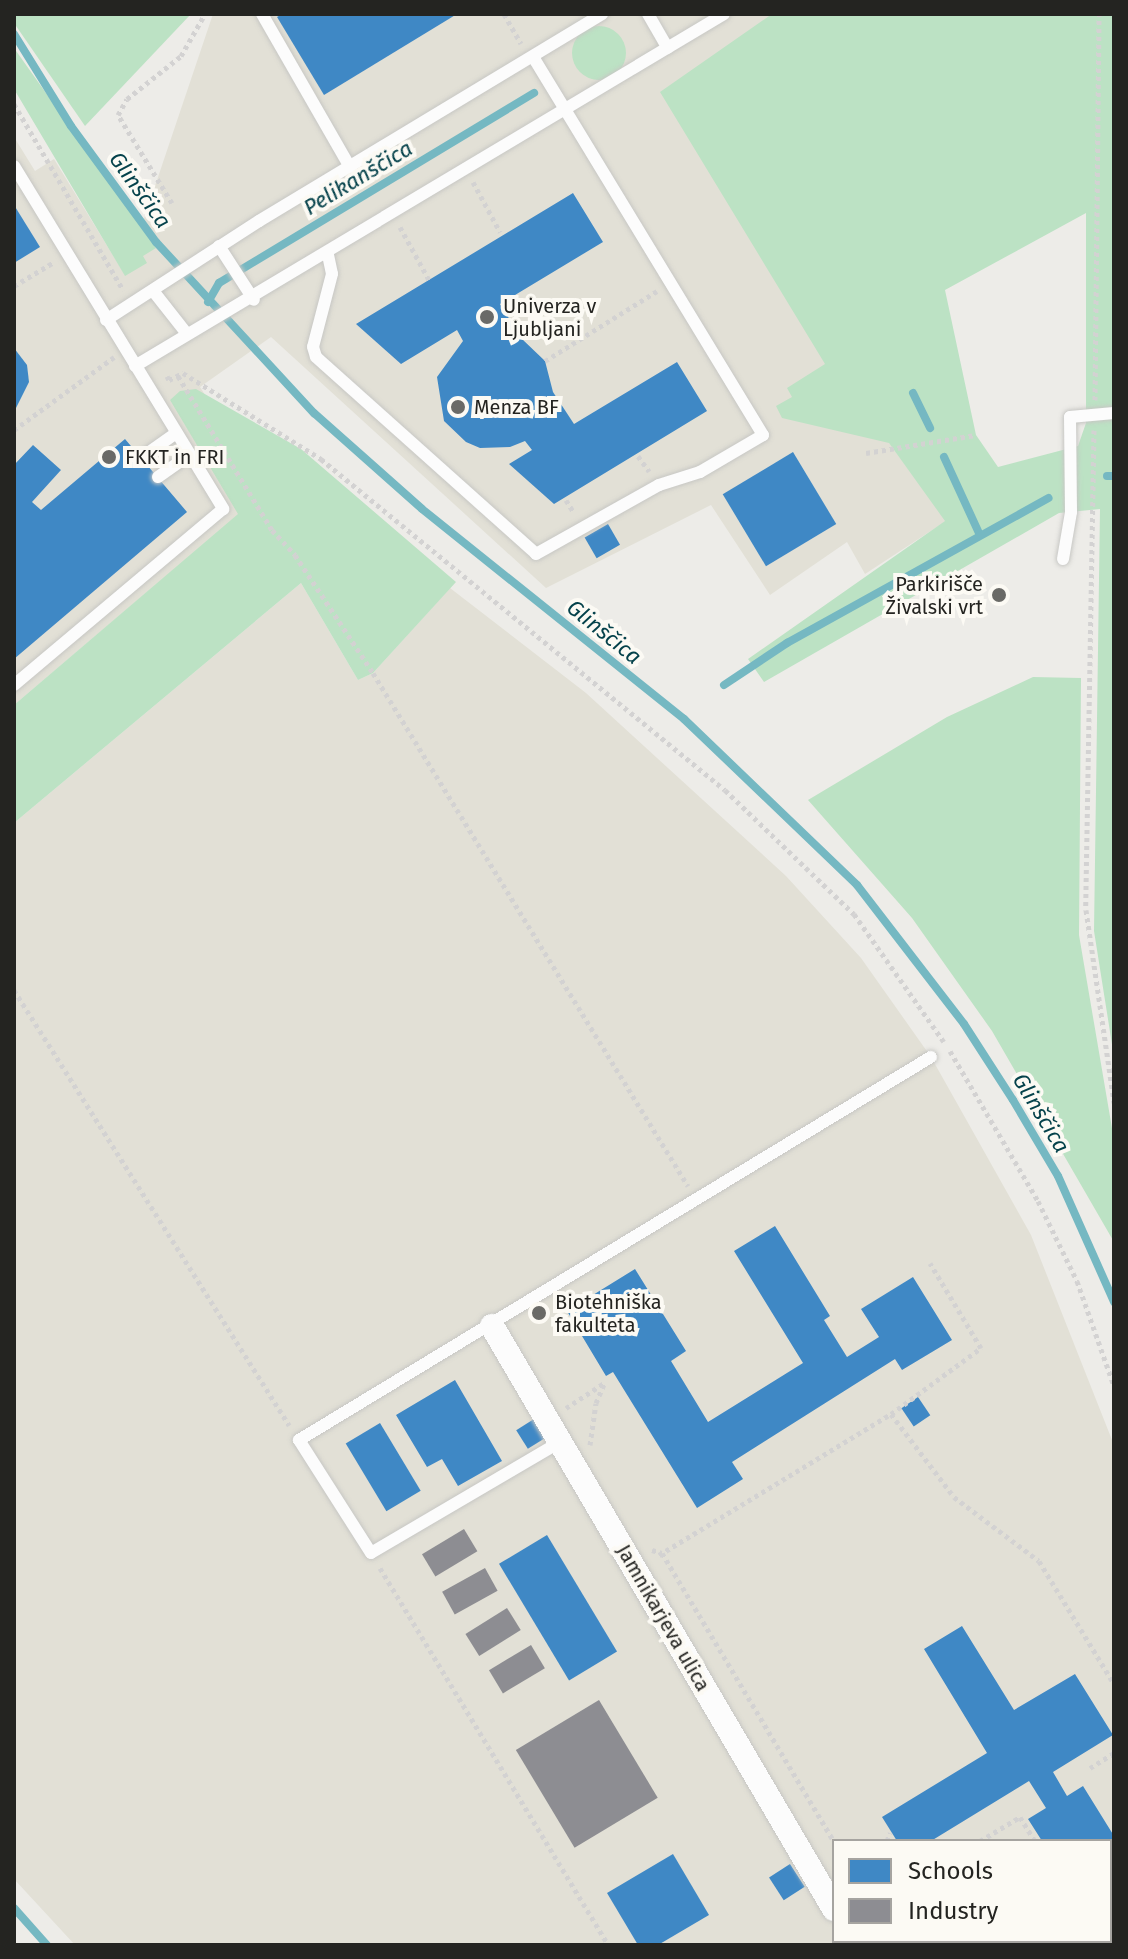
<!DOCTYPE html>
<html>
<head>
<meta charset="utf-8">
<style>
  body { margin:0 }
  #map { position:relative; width:1128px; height:1959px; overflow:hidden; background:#edece8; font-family:"Fira Sans",sans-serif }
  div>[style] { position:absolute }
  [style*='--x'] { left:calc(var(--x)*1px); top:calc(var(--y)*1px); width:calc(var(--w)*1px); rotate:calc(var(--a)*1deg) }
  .built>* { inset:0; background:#e2e0d6 }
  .green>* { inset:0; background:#bce2c4 }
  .round { border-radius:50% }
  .schools>* { inset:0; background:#3f88c5; transform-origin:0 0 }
  .industry>* { inset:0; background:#8d8d92; transform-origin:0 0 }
  .stream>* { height:8px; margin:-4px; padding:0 4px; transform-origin:4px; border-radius:4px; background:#75b8c2 }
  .path>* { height:5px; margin-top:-2.5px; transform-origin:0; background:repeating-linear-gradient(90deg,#d3d2d2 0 4px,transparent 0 8px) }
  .roads { filter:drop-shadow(0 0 2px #c7c7c4) drop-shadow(0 0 2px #c7c7c4) }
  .service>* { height:12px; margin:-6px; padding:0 6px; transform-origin:6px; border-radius:6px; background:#fcfcfc }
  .minor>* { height:24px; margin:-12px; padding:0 12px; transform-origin:12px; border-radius:12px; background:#fcfcfc }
  .dots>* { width:22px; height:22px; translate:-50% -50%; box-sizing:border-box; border:4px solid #fcfaf4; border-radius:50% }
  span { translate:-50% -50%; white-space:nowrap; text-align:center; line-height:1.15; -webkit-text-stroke:8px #fcfaf4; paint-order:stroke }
  .poi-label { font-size:20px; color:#242421 }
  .left { translate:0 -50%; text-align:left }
  .right { translate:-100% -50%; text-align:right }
  .street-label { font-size:20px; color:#242421 }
  .water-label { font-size:22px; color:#05424b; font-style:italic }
  .frame { position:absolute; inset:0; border:16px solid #242421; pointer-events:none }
  .legend { position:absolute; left:832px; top:1839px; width:280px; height:104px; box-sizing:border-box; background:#fcfaf4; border:2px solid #a6a4a0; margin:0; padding:10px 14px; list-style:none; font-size:24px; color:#242421 }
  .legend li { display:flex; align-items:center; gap:16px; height:40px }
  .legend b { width:40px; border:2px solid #a6a4a0 }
</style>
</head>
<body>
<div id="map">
  <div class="built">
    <i style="clip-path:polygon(213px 14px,1052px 14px,902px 244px,874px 422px,946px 521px,865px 574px,847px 542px,770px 595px,711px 505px,546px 588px,271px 337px,200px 387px,266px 491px,14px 705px,14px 137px,35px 171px,54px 159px,125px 275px)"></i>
    <i style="clip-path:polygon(evenodd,301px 583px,358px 680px,373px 673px,450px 588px,586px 693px,786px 876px,861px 958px,931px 1057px,1031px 1235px,1114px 1445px,1114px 1945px,75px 1945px,14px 1879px,14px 823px,301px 583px,834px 1841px,1110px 1841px,1110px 1941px,834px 1941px,834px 1841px)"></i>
  </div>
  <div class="green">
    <i style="clip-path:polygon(14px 14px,191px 14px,85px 126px,14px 23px)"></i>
    <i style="clip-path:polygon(evenodd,772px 14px,1114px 14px,1114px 1057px,1094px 931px,1100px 509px,1059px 513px,764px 682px,748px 659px,945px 521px,889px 443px,782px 418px,776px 406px,792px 397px,787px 388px,825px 364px,660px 92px,772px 14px,1086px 213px,1086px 423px,1078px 446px,998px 467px,976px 435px,945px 290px,1086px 213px)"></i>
    <i class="round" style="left:572px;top:26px;width:54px;height:54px"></i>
    <i style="clip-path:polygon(14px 48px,156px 248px,143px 256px,147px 263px,125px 276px,14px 89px)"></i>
    <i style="clip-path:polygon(196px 389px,301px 449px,456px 582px,373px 673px,358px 680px,301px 583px,14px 823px,14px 705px,238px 514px,170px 400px,180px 391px)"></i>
    <i style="clip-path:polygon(1033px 677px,1081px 678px,1079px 935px,1114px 1140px,1114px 1242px,992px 1031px,912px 918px,808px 800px,947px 717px)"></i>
  </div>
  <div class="schools">
    <i style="clip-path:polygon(282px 14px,457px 14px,324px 95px,277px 17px)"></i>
    <i style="clip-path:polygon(573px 193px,603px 242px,500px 304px,522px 339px,545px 361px,553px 392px,574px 424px,677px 362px,707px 411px,554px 504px,509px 464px,532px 450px,525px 441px,510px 447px,480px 448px,466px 442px,444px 421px,437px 377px,463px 341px,457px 330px,401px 364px,356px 324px)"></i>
    <i style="clip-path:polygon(14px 205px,40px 247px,14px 263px)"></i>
    <i style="clip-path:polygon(14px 348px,27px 365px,29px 382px,14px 412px)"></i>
    <i style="clip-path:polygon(125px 439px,187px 512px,14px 659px,14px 465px,33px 445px,61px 470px,32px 502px,41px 510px)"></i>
    <i style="left:793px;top:452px;width:84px;height:82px;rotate:59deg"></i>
    <i style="left:608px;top:524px;width:24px;height:27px;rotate:60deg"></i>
    <i style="clip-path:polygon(775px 1226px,830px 1316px,824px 1320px,847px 1357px,879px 1337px,861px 1309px,913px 1277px,952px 1340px,902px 1370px,895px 1359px,732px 1462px,743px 1479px,697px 1508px,613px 1372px,606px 1376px,567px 1311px,635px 1269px,686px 1351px,671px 1361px,708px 1422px,803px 1363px,734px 1251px)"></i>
    <i style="clip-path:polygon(455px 1380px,502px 1461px,458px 1486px,442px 1459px,427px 1467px,396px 1415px)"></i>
    <i style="left:918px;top:1397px;width:22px;height:20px;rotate:56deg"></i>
    <i style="left:534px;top:1419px;width:22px;height:21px;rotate:58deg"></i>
    <i style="left:380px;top:1423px;width:79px;height:40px;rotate:59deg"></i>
    <i style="left:547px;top:1535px;width:136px;height:56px;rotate:59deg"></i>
    <i style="clip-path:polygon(962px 1626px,1014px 1710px,1075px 1674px,1113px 1735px,1053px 1772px,1067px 1796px,1083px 1786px,1114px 1836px,1114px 1945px,1000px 1945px,1110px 1941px,1110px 1841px,1042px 1841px,1028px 1819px,1046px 1808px,1029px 1781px,931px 1841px,897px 1841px,882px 1817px,987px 1753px,924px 1649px)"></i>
    <i style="clip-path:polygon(673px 1854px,709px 1915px,658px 1945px,638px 1945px,607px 1893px)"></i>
    <i style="left:790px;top:1864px;width:27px;height:25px;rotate:57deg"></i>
  </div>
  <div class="industry">
    <i style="left:464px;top:1529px;width:26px;height:49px;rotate:59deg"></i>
    <i style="left:485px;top:1568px;width:26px;height:49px;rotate:61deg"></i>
    <i style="left:507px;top:1608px;width:26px;height:49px;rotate:58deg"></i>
    <i style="left:531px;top:1645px;width:27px;height:49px;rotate:59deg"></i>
    <i style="left:599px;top:1700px;width:114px;height:97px;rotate:59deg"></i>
  </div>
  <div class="stream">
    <i style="--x:14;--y:34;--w:108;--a:58.2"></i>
    <i style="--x:71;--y:126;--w:144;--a:53.8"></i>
    <i style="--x:156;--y:242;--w:233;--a:47.3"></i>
    <i style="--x:314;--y:413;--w:144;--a:41.6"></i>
    <i style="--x:422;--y:509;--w:336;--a:38.7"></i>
    <i style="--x:684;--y:719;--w:240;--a:43.8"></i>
    <i style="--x:857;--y:885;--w:175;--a:52.4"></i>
    <i style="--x:964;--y:1024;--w:90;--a:57.2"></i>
    <i style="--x:1013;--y:1100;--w:88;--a:59.4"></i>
    <i style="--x:1058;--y:1176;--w:138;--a:66"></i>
    <i style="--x:208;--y:302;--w:22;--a:-60"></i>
    <i style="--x:219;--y:283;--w:368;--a:-31.1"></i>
    <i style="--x:913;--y:393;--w:39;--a:64"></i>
    <i style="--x:944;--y:457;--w:84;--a:65.3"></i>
    <i style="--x:1107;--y:476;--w:7;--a:0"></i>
    <i style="--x:724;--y:685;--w:76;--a:-33.7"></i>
    <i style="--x:787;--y:643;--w:299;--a:-29"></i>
    <i style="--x:14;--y:1908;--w:50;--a:48.3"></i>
  </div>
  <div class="path">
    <i style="--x:504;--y:14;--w:34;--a:60"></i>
    <i style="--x:14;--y:104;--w:216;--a:59.6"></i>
    <i style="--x:473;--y:182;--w:57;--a:61.6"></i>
    <i style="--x:172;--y:203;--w:103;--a:-121.5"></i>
    <i style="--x:118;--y:115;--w:18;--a:-61"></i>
    <i style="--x:127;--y:99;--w:69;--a:-38.5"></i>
    <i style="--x:181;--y:56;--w:48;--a:-60.3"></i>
    <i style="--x:400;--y:227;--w:60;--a:61.3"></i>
    <i style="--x:14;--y:286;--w:47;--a:-31"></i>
    <i style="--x:545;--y:361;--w:132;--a:-32"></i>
    <i style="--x:167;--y:376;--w:4;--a:63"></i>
    <i style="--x:169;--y:380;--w:16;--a:-27"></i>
    <i style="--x:183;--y:373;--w:163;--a:31.9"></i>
    <i style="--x:321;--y:459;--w:522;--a:39.33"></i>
    <i style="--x:725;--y:790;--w:179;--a:43.9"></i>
    <i style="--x:854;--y:914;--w:156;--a:54.9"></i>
    <i style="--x:178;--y:376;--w:180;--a:58.6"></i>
    <i style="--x:272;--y:530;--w:34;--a:47"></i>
    <i style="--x:295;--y:555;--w:141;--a:56.5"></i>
    <i style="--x:373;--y:673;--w:602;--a:58.45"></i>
    <i style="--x:1095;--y:400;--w:386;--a:-89.4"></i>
    <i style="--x:14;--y:430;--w:124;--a:-36.1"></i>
    <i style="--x:1094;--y:430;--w:480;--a:91"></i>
    <i style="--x:1086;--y:910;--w:195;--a:81.7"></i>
    <i style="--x:866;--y:453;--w:111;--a:-9.3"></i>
    <i style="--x:638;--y:456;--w:19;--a:54"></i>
    <i style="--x:566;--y:500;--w:15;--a:58"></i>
    <i style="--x:14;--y:990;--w:515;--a:57.7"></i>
    <i style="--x:950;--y:1051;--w:174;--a:59.6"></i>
    <i style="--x:1038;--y:1201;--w:89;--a:64"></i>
    <i style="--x:1077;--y:1281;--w:111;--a:70.6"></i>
    <i style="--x:566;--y:1408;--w:45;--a:-33.3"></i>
    <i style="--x:891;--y:1414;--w:104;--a:52.8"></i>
    <i style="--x:954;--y:1497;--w:106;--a:37"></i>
    <i style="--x:1039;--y:1561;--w:144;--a:58.6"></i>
    <i style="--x:590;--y:1445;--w:42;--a:-81.9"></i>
    <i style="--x:596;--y:1403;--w:23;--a:-67"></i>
    <i style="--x:652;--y:1550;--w:10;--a:17"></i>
    <i style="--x:662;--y:1553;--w:336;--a:59.2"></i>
    <i style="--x:659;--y:1555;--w:271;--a:-31.3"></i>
    <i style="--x:891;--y:1414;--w:112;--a:-36.3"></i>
    <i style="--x:981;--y:1348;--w:99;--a:-121"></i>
    <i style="--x:380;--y:1568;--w:441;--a:58.8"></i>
    <i style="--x:1090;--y:1768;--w:28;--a:-32"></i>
    <i style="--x:887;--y:1841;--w:9;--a:-69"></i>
    <i style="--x:980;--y:1841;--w:47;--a:-31"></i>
    <i style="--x:1020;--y:1817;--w:28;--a:58"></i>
    <i style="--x:893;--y:1941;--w:5;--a:53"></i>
    <i style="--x:952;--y:1941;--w:5;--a:53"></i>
    <i style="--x:984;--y:1945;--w:8;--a:-30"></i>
  </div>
  <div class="roads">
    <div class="service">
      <i style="--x:262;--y:14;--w:177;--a:60.1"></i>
      <i style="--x:648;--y:14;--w:39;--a:60"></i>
      <i style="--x:14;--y:166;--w:402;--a:58.6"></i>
      <i style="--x:223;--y:509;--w:273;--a:139.9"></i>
      <i style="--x:219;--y:246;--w:64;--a:57.1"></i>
      <i style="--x:328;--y:255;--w:19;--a:78"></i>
      <i style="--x:332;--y:274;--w:75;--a:104.6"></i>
      <i style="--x:313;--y:347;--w:10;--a:73"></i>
      <i style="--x:316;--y:357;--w:295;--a:41.8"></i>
      <i style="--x:536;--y:554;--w:141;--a:-29.3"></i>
      <i style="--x:659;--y:485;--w:43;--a:-17.6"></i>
      <i style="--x:700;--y:472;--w:73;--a:-30.4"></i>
      <i style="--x:763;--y:435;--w:442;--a:-121.3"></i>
      <i style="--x:154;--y:292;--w:53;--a:51.8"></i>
      <i style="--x:106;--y:320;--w:182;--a:-32.9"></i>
      <i style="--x:259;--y:221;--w:401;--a:-31.1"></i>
      <i style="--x:135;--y:366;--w:686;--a:-30.86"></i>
      <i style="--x:141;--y:458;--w:43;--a:-35.5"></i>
      <i style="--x:158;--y:477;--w:38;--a:-35"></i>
      <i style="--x:1063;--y:559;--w:48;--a:-80.3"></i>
      <i style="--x:1071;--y:512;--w:95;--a:-90.6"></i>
      <i style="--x:1070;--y:417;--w:44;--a:-5.2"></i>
      <i style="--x:560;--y:1442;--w:219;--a:149.6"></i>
      <i style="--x:371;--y:1553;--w:134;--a:-122.5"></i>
      <i style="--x:299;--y:1440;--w:739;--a:-31.22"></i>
    </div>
    <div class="minor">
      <i style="--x:492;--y:1326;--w:676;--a:59.6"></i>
      <i style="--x:852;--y:1941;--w:5;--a:53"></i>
    </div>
  </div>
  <div class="dots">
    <i style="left:487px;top:317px;background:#6a6a67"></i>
    <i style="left:458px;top:407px;background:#6a6a67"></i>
    <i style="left:109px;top:457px;background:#6a6a67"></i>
    <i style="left:999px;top:595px;background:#6a6a67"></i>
    <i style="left:539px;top:1313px;background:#6a6a67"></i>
  </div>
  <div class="poi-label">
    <span class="left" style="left:503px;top:318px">Univerza v<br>Ljubljani</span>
    <span class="left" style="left:474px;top:407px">Menza BF</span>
    <span class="left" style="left:125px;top:457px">FKKT in FRI</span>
    <span class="right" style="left:983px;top:596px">Parkirišče<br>Živalski vrt</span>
    <span class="left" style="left:555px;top:1314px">Biotehniška<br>fakulteta</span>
  </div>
  <div class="street-label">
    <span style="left:663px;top:1618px;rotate:60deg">Jamnikarjeva ulica</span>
  </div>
  <div class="water-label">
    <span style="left:358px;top:178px;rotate:-31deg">Pelikanščica</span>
    <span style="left:140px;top:190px;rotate:54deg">Glinščica</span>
    <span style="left:604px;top:632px;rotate:39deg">Glinščica</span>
    <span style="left:1041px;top:1113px;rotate:59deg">Glinščica</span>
  </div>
  <div class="frame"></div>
  <ul class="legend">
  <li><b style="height:22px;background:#3f88c5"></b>Schools</li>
  <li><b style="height:22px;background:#8d8d92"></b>Industry</li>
  </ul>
</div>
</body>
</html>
